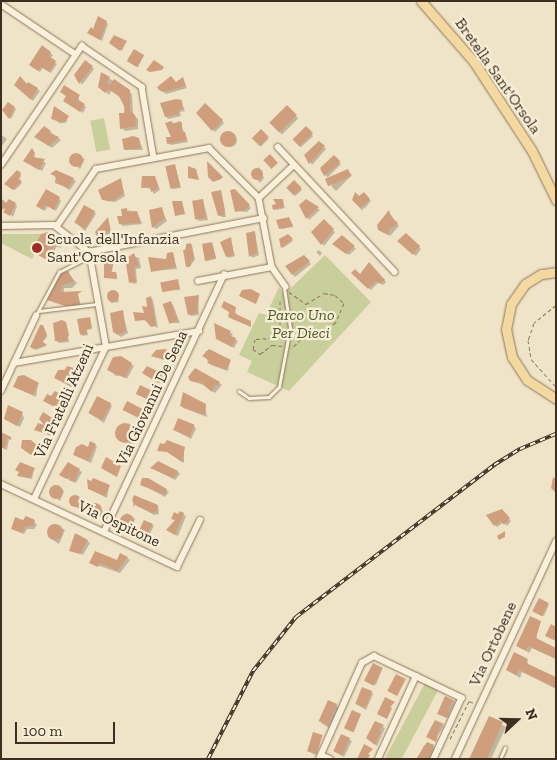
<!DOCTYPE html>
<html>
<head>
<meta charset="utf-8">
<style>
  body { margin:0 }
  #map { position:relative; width:557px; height:760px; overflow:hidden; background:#f0e4c8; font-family:"Zilla Slab",serif }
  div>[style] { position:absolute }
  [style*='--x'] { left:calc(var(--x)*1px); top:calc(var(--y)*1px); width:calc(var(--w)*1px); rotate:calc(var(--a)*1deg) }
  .green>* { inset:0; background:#c9cf9b; transform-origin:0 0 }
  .shadow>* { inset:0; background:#0003; transform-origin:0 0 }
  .round { border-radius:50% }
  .building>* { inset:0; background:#cf9f7d; transform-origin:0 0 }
  .path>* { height:1px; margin-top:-0.5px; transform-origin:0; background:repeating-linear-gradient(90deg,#8d765c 0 4px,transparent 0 6.5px) }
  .roads { filter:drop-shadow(0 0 1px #8d765c) drop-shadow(0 0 1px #8d765c) }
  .lane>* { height:2.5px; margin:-1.25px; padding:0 1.25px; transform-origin:1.25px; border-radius:1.25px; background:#faf1dc }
  .street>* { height:5.5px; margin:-2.75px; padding:0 2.75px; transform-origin:2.75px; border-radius:2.75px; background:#faf1dc }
  .primary>* { height:9px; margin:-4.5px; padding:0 4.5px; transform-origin:4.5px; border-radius:4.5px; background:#f3d9a0 }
  .rail>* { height:4px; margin-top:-2px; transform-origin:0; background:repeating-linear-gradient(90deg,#f7eed8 0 5.5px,#3d2e20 0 11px); box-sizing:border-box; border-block:1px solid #3d2e20 }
  .dots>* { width:14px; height:14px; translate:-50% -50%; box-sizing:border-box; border:2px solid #f7eed8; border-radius:50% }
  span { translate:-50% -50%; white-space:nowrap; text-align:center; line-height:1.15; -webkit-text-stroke:4.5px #f7eed8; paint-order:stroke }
  .street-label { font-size:16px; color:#3d2e20 }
  .poi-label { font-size:16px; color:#3d2e20 }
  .left { translate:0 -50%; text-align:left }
  .park-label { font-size:16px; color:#4d5a26; font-style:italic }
  .frame { position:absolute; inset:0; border:2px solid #3d2e20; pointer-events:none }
  .north { position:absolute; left:492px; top:695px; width:50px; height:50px; -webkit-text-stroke:4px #f7eed8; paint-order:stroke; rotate:69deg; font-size:14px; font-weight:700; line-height:20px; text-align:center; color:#3d2e20 }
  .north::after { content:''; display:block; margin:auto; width:18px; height:22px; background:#3d2e20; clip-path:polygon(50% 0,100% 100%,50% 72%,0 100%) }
  .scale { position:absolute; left:15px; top:722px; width:100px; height:22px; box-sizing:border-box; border:2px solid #3d2e20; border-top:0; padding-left:6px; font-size:15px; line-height:18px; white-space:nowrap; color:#3d2e20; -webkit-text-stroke:4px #f7eed8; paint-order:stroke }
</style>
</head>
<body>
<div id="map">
  <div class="green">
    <i style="left:104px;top:118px;width:32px;height:14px;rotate:79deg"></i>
    <i style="clip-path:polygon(1px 234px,41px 234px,31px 251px,35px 253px,32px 259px,1px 243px)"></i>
    <i style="clip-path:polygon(325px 255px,371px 302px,289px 391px,247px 372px,252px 361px,239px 355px,259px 313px,266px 315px,279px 287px,283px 293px,293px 286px)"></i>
    <i style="left:425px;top:683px;width:15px;height:84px;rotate:28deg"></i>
  </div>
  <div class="shadow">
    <i style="clip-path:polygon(106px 22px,108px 24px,102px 41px,89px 33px)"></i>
    <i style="clip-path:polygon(126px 42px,122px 51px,111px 44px)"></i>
    <i style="clip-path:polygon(42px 47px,53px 55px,50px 59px,57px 64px,51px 73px,43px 68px,40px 72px,32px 67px)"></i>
    <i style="clip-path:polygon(143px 56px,138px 67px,129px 62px)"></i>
    <i style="clip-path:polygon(85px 62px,94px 69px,82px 85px,76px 75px)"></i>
    <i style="clip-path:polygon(109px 78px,132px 94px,133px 114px,138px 119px,138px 129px,125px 131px,122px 128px,125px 105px,121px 98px,111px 91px,109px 95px,99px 86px)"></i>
    <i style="clip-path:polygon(183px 82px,187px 88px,166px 94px,158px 87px)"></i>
    <i style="clip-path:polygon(29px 83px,40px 91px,33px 101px,16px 85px)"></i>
    <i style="clip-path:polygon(79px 96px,79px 102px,86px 107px,83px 113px,67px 103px)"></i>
    <i style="clip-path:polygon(181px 101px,185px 111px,180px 112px,181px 116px,168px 119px,166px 116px)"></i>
    <i style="clip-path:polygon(205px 105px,224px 123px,215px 132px,198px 113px)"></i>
    <i style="left:287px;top:107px;width:16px;height:23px;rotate:45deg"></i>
    <i style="clip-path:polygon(15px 108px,16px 109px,11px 119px,6px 115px)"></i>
    <i style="clip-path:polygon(68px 117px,66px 123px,62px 121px,61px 124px,52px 118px)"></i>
    <i style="clip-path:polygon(180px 122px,188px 142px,171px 145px,168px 143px,172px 137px,167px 124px)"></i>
    <i style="clip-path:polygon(44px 127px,61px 140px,52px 148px,38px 139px)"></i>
    <i style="left:306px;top:128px;width:11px;height:17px;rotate:49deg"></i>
    <i style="left:261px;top:131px;width:11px;height:11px;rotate:45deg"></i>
    <i class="round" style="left:223px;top:133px;width:14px;height:14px"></i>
    <i style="clip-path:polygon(1px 135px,7px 139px,1px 147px)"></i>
    <i style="clip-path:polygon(139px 139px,143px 150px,125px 150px)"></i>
    <i style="clip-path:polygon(319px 142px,326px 149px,312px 165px,306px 155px)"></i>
    <i style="clip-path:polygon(34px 153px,35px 158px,46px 163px,42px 171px,24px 161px)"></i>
    <i style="clip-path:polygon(74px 154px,85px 159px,80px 169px,70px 161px)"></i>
    <i style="left:334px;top:157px;width:10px;height:19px;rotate:45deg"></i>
    <i style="clip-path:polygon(175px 165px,181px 188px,173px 189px,171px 187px)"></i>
    <i style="clip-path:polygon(259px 167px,264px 178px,260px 183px,252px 173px)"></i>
    <i style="clip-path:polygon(17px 171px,21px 175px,19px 181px,22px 183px,15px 190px,7px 185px)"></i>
    <i style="clip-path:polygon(348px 171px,352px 175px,336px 191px,331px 186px)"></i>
    <i style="clip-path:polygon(52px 174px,65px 174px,76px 181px,70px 190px,67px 189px)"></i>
    <i style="clip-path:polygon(155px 178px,160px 190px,154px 194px,151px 189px,142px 187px)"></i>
    <i style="clip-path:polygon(120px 179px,125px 196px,115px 202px,106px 201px,104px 199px)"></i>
    <i style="left:294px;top:181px;width:12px;height:9px;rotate:48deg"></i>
    <i style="clip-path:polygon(235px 190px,251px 208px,247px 212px,236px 211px)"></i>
    <i style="clip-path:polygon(221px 192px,226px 217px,222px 217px,219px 215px)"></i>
    <i style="clip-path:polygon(364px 193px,371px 201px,364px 209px,353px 197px,355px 194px,359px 198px)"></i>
    <i style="clip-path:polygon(59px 198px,61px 201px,56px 211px,48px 206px,45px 211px,37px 206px)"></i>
    <i style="clip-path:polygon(203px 200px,208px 220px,199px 221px,197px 219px)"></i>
    <i style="clip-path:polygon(306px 200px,320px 210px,309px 220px,301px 205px)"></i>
    <i style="clip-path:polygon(282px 201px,285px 208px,276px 210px,276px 202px)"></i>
    <i style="clip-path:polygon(15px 204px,17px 206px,13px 217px,5px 209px,6px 205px)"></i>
    <i style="clip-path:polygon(161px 209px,167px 221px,156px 229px,153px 227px)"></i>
    <i style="clip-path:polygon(126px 210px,137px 212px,142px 224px,123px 226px,120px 224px)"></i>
    <i style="clip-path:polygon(94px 212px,96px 214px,85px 231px,77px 224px)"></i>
    <i style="clip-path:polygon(389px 212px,399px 226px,390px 236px,382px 231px)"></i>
    <i style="clip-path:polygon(289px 218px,293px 227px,282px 229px,280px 228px)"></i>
    <i style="clip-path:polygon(108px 221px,111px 233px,100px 238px,97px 232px)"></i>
    <i style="clip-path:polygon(324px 221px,335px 232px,324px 246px,312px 232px)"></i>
    <i style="clip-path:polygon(255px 233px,259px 255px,252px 258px,247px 234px)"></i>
    <i style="clip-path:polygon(406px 235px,421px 249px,416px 256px,399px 241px)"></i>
    <i style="clip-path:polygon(288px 236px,293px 241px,283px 248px,280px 240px)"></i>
    <i style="clip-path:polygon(342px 237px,356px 249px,349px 255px,334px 244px)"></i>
    <i style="clip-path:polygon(230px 239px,235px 256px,229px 258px,228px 257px)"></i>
    <i style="clip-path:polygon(60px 243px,61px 248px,57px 246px,49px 261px,33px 251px)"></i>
    <i style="clip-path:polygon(212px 243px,216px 259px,207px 261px,206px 260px)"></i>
    <i style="clip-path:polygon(187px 245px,192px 245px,195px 260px,188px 268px,184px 251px)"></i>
    <i style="clip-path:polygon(319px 250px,322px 253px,320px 256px,316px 252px)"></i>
    <i style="clip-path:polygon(173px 253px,177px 269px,152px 271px,150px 258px,167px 260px)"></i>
    <i style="clip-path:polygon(131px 255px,139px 258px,141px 268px,136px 269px,137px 283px,133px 284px)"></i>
    <i style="clip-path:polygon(304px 256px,311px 264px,295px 277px,287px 267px)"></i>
    <i style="clip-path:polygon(113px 262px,112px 273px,117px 274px,117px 279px,105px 277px)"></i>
    <i style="clip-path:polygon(369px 264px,386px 282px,383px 285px,379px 282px,371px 290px,352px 273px,360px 276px)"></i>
    <i style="clip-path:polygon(66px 272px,77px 283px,72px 288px,64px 288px,64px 293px,77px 293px,82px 308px,49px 300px,56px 282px)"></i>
    <i style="clip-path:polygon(178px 280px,180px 290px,163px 291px)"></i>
    <i style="clip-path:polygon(108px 292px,116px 291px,119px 302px,111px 303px)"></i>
    <i style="clip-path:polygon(198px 296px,199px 315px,191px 316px,189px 314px)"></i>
    <i style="clip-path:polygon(151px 298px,153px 300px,158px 328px,142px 319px,137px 321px,149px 308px)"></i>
    <i style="clip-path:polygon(170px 303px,173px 305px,180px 323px,171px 323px)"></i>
    <i style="clip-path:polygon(225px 303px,236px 308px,235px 315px,252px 326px,232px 319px)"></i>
    <i style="clip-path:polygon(122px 311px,128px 333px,121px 337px,114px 332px)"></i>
    <i style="clip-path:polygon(89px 318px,92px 329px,87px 330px,88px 335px,82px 336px)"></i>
    <i style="clip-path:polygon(66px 323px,69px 342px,59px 343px,56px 341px)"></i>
    <i style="clip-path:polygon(215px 324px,233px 334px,231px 337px,238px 341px,234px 348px,220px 341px)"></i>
    <i style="clip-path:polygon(43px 327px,47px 337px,42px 343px,46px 346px,36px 350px,32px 348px)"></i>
    <i style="clip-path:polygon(206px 351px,213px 351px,230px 361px,228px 371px,211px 365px,204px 356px)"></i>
    <i style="clip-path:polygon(172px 353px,170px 362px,152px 356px)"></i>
    <i style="clip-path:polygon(131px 364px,134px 366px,127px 379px,123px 375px,116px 376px,109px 370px)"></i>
    <i style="clip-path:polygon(82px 368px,81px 377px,74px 373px,75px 389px,55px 378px,61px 370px)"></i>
    <i style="clip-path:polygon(149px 369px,164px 377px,160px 383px,145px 374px)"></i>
    <i style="clip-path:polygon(196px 369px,222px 385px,215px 393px,204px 385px,191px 381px)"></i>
    <i style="clip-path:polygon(38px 384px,36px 397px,15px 387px)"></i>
    <i style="clip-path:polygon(65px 398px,64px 406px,56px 408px,45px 401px)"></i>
    <i style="clip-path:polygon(128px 403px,144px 411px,141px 418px,126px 411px)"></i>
    <i style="clip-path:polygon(110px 404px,112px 406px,104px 423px,92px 415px)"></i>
    <i style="clip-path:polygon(181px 405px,205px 405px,207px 417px,183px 408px)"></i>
    <i style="clip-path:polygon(22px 414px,24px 418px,20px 427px,5px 419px)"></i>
    <i style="clip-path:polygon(56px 422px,58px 425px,53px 437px,36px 430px)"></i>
    <i style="clip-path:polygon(124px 424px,138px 434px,133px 445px,116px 438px,119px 426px,122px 427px)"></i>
    <i style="clip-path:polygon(194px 426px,196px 429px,191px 439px,174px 430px)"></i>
    <i style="clip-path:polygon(1px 434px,13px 440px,9px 439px,7px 450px,1px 447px)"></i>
    <i style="clip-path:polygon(31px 441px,45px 454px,43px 457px,37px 453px,34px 457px,24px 450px)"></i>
    <i style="clip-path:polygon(95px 445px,97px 447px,91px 463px,74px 455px)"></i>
    <i style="clip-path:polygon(184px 448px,184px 463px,171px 453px,158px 450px)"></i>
    <i style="clip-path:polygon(68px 464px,82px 472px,76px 483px,63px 477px)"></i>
    <i style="clip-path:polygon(152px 468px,178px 472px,180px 474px,175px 480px)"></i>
    <i style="clip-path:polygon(34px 469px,32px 479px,18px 476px)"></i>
    <i style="clip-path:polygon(148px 479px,169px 492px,165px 497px,143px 485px)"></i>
    <i style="clip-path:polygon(92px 483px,109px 486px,107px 498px,91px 490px,89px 488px)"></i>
    <i style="clip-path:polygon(54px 485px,64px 491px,60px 501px,50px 494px)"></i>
    <i style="clip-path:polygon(74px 495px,82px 500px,79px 509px,70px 503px)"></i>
    <i style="clip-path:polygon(134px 497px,158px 506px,159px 514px,154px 515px,137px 503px,133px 507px)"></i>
    <i style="clip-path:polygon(92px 505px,103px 511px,100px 518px,88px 513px)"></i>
    <i style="clip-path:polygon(501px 510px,511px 521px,507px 526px,504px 522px,497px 527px,495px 525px)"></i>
    <i style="clip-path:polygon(127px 513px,135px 519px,131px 529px,121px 523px)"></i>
    <i style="clip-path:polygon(181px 513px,186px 516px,178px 536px,170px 532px,176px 521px,173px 518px)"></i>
    <i style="clip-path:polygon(31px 518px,37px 525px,34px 529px,27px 529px,24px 534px,12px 529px)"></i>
    <i style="clip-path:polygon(145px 522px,154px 526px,146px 541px,139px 538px)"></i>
    <i style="clip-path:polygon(53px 524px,65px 530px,59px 544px,48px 537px)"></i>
    <i style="clip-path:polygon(87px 541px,90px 543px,83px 555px,71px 550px)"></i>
    <i style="clip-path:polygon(121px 554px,130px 560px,120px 573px,91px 563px,117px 562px)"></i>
    <i style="clip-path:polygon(549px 604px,544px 616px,535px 612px)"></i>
    <i style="clip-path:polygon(540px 622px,536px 635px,538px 641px,556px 649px,556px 659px,532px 648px,529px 653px,517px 645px)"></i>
    <i style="clip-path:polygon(527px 660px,529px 666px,556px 678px,556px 689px,522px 672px,520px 678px,507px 670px)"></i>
    <i style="clip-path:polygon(382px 669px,376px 685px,368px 681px)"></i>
    <i style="clip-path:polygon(371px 692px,373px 694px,366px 710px,356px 704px)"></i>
    <i style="left:446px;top:698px;width:10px;height:17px;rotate:24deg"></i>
    <i style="clip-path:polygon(329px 702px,339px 707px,329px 728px,321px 723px)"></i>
    <i style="clip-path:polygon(360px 716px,354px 732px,346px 728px)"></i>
    <i style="clip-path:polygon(489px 717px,506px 727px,491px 759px,470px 759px)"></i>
    <i style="clip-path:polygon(375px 722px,385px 728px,377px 746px,368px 738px)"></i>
    <i style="clip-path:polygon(435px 722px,444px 726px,435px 739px)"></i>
    <i style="clip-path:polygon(341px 735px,352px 741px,344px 757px,334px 751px)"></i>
    <i style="clip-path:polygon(322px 736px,315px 755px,308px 751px)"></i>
    <i style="clip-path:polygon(424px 745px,436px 748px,431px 759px,418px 759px)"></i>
  </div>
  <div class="building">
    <i style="clip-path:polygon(98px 16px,107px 21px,100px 40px,87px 33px,91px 27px,93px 29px)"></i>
    <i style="clip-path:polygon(114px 35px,127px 41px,120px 51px,109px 43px)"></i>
    <i style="clip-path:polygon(42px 45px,51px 52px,49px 56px,56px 61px,49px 72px,41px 67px,38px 71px,29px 65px)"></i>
    <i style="left:134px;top:49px;width:12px;height:14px;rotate:31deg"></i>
    <i style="clip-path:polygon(85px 60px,93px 66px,79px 84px,74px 75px)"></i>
    <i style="clip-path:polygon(154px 60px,164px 67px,162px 70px,150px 72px,146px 70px)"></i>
    <i style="clip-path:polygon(101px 72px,110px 77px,107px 82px,110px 85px,114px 79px,130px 90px,130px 110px,135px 115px,136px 126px,120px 129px,119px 113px,125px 113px,124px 106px,119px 96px,108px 89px,105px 93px,98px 87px)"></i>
    <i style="clip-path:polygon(20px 76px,27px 84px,28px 82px,38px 88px,31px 100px,14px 85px)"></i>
    <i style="clip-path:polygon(171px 76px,176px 82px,183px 77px,186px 86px,163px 92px,159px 90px,157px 87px)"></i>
    <i style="clip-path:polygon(64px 85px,80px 95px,77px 99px,85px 104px,80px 112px,63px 101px,66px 96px,60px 92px)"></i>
    <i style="clip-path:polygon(176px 99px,182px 100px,183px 109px,179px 110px,179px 114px,165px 117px,160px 103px)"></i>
    <i style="clip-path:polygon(8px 102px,15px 107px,9px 119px,2px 110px)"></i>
    <i style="clip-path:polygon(205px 103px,223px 120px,212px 131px,196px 113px)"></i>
    <i style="left:287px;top:105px;width:14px;height:25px;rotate:45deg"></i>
    <i style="clip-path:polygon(54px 106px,69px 116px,64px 123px,51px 119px)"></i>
    <i style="clip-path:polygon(172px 121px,173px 124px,180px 121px,182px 123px,182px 132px,185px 132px,187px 140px,167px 144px,166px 137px,171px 137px,165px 123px)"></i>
    <i style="clip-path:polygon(44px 126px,51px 131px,49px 133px,59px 137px,49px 146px,34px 137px)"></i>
    <i style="left:306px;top:126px;width:10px;height:19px;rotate:45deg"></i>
    <i style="left:261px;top:129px;width:11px;height:13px;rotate:45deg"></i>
    <i class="round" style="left:220px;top:131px;width:16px;height:16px"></i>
    <i style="clip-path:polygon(133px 136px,139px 138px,141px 148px,124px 150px,122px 139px)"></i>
    <i style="clip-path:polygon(319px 141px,325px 146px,309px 164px,304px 155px)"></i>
    <i style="clip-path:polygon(32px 148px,35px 153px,33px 157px,45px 159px,39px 170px,23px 161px)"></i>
    <i class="round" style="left:69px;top:153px;width:14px;height:14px"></i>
    <i style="left:270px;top:154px;width:12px;height:9px;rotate:48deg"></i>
    <i style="clip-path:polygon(334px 155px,340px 161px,338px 165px,324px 176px,320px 168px)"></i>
    <i style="clip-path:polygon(207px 161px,223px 177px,221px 179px,213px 182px,208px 177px)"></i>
    <i style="left:175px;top:164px;width:23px;height:10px;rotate:77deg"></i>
    <i style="clip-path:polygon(188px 166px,196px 169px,199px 180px,188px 178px)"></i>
    <i class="round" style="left:251px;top:168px;width:12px;height:12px"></i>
    <i style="left:348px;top:169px;width:8px;height:25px;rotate:67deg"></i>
    <i style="clip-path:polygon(17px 170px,21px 173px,18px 179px,22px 181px,13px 190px,4px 184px)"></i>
    <i style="clip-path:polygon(56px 170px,74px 178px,68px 188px,55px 183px,56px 176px,50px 174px)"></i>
    <i style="clip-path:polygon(142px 176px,155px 176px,159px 188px,151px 192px,150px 187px,141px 188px)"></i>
    <i style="clip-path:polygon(121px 178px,124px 193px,113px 201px,102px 200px,98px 190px)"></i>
    <i style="left:294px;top:180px;width:11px;height:11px;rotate:45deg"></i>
    <i style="clip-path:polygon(46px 189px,60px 197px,54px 210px,45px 205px,43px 210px,36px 206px)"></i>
    <i style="clip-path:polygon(235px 189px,250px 205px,245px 210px,235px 212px,230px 190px)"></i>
    <i style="clip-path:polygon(221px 190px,225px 211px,224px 215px,218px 216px,211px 192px)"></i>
    <i style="clip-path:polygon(355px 192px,359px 196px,364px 192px,370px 199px,362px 207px,363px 211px,352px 200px)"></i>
    <i style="clip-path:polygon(1px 198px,6px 203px,9px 199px,16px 203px,10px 216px,3px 212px,6px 208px,1px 210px)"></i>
    <i style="left:203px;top:199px;width:19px;height:11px;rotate:81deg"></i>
    <i style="clip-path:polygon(273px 199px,283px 199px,284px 207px,273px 210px,272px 205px,276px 204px)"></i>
    <i style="clip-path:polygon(306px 199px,319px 207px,306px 219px,299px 205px)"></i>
    <i style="clip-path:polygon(172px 201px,182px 201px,185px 214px,175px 216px)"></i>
    <i style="left:84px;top:205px;width:13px;height:20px;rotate:29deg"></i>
    <i style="clip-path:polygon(162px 207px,165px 218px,152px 228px,149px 210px)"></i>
    <i style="clip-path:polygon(127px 208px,127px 212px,137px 211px,141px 223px,119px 224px,117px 216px,122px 216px,121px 209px)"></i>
    <i style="clip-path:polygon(389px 210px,391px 217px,398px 223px,389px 230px,388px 235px,378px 230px,377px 225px)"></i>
    <i style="clip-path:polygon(108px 217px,111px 232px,105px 233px,106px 237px,97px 238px,95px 232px)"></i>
    <i style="clip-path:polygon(289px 217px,293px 226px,279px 229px,276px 220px)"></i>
    <i style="clip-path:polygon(324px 219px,334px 229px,321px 245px,311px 232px)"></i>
    <i style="clip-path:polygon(255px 231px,257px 252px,249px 257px,246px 233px)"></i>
    <i style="clip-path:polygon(48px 232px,61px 242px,58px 247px,54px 245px,47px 260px,31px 251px,41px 234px)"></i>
    <i style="clip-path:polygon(406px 233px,420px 246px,413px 255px,397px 241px)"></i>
    <i style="clip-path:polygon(288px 234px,293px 239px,281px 248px,279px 239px)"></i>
    <i style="clip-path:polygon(342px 235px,355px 246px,346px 254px,332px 244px)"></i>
    <i style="clip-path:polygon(231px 237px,234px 255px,226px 257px,220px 242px)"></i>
    <i style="clip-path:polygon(212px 242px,216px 258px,205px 261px,202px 244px)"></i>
    <i style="clip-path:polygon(191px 243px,194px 259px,191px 260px,191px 266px,186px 267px,183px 250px,186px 250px,186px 244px)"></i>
    <i style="clip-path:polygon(173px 252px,176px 267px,151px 272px,148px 257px,166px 259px,167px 253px)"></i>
    <i style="clip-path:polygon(134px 253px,139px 266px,134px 267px,136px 282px,129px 283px,126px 264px,127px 258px)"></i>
    <i style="clip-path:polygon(304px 255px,310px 261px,292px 275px,285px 266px)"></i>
    <i style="clip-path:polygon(104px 261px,114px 261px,111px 272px,116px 272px,117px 279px,104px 278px)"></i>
    <i style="clip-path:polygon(369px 262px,385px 280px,380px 284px,376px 281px,368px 289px,351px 273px,355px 269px,360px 274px)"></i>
    <i style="clip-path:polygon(68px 271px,74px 281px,62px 286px,61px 292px,82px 291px,78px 294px,80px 305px,65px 306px,47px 300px,61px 273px)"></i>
    <i style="left:178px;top:279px;width:10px;height:18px;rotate:79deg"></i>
    <i style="clip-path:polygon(251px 289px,260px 294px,256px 304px,239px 296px,242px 290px)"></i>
    <i class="round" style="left:107px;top:290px;width:12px;height:12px"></i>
    <i style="clip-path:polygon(199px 295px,197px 313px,188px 315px,184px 297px)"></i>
    <i style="clip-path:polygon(151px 296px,156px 326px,151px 327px,145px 320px,135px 321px,133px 312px,144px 313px,142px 306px,147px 307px,146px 298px)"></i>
    <i style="left:171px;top:301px;width:21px;height:9px;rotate:71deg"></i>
    <i style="clip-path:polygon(224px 301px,236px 307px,234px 312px,238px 315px,251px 321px,251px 327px,228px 317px,229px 312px,221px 307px)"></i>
    <i style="clip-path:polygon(123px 310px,126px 331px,118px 335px,113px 332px,110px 313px)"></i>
    <i style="clip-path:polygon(90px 317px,92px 328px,86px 329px,87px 334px,80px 335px,77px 319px)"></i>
    <i style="clip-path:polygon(62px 320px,66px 322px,69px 335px,66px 341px,55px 341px,53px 323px)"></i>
    <i style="clip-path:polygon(214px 323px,231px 331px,229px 335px,236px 338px,232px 347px,216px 339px)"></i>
    <i style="clip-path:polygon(40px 325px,43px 325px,47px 335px,42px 341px,47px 345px,34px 349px,30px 347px)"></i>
    <i style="clip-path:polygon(165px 349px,172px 352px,169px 361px,151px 356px,156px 350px)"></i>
    <i style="clip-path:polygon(209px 349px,231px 360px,226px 370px,207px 363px,209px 360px,202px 356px)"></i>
    <i style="clip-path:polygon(121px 356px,132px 363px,125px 378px,107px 370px,113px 357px)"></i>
    <i style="clip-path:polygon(76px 363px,83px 367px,79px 375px,73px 373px,76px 381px,73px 387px,54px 378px,58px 370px,65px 370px,67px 366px,74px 368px)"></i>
    <i style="clip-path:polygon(147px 366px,163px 374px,158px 383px,142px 373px)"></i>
    <i style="clip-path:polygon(195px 368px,220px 382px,218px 386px,215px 385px,212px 392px,201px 383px,190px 381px,188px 377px)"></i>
    <i style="clip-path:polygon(24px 375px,39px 383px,33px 395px,13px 387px,18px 376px)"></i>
    <i style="left:140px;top:385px;width:17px;height:10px;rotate:25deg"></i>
    <i style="clip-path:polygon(55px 391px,66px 397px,62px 404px,53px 406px,43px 401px,47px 394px,51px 396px)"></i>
    <i style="clip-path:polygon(183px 392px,206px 404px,205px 415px,180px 406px)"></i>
    <i style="left:97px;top:396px;width:16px;height:19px;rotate:27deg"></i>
    <i style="left:127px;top:401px;width:18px;height:10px;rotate:27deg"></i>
    <i style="clip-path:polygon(8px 405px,23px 412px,17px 426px,4px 419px)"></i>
    <i style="clip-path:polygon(43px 412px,57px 421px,50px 435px,34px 430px,38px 423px,44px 425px,39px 419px)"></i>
    <i style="left:178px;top:418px;width:18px;height:13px;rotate:22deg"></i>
    <i class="round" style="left:115px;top:423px;width:20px;height:20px"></i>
    <i style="clip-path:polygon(1px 432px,11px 437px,11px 440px,7px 438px,5px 449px,1px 447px)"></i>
    <i style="clip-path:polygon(22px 440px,31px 440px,44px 451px,40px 456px,34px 452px,31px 455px,21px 448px)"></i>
    <i style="clip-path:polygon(167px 440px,185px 447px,182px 462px,167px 452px,157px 451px,160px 443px,164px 444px)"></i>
    <i style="clip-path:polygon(90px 441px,96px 444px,88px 461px,73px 455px,76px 447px,82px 444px,88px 447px)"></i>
    <i style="clip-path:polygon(106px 457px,121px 466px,117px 477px,101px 468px)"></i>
    <i style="clip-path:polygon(158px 461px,178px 471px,176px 475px,173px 478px,150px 468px)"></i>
    <i style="clip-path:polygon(20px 462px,35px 468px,30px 478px,17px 476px,19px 472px,15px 470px)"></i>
    <i style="clip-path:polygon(68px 462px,80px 469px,74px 482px,69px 480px,71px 476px,67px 479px,59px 475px)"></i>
    <i style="clip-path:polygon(553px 477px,556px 479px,556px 493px,551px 488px)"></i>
    <i style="clip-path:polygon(93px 478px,110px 485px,105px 496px,88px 489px,87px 479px,91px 481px)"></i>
    <i style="clip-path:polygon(148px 478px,167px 489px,165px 495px,140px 485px,142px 478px)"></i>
    <i class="round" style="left:49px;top:485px;width:14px;height:14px"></i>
    <i class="round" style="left:69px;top:495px;width:12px;height:12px"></i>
    <i style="clip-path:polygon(134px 495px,158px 505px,157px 512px,151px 513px,135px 505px,132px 500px)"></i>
    <i class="round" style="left:88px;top:503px;width:14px;height:14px"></i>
    <i style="clip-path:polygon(502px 509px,510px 518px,504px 525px,501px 521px,494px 526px,486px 515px)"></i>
    <i style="clip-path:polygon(180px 511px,184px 513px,175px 535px,166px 530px,175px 520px,171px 519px,174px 512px,178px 514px)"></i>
    <i class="round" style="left:120px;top:514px;width:14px;height:14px"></i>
    <i style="clip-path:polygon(26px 516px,35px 520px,33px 526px,25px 527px,22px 533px,11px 529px,15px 517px,23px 520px)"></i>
    <i style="clip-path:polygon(144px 520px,153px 524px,144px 540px,136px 537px)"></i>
    <i class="round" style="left:47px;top:524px;width:16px;height:16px"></i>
    <i style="clip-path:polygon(505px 531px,505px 537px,499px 540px,497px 536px)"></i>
    <i style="clip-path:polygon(75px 533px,88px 540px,80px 554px,69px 551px)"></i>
    <i style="clip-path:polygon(95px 551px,117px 560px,120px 553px,128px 557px,117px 571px,100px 563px,98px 567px,89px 563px)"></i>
    <i style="left:539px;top:598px;width:11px;height:15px;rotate:27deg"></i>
    <i style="clip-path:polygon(530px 616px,541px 621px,536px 638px,556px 648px,556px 659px,528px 646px,526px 651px,516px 646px)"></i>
    <i style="clip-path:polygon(551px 624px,556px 627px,556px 641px,545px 636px)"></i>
    <i style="clip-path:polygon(514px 652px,528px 659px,526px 663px,556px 677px,556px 688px,519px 670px,516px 675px,506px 670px)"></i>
    <i style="left:373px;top:663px;width:11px;height:20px;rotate:27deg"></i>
    <i style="left:396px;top:674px;width:11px;height:19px;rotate:27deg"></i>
    <i style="left:362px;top:687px;width:11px;height:18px;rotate:22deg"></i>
    <i style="clip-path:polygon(445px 696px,455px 701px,451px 702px,447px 718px,437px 714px)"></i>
    <i style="clip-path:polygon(385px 697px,395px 702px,390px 707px,392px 708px,387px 719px,377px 714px)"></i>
    <i style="left:328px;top:700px;width:10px;height:23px;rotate:24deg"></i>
    <i style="left:352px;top:710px;width:10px;height:20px;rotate:24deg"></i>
    <i style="clip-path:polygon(489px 716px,503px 722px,487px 759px,469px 759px)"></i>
    <i style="clip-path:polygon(435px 720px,444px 724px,440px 726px,436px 742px,426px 737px)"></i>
    <i style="clip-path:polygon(375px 721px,384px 725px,379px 730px,381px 731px,375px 745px,366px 738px)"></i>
    <i style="left:313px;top:732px;width:10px;height:20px;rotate:17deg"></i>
    <i style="left:341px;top:734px;width:10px;height:19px;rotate:24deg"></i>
    <i style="clip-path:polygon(427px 742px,434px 745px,428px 759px,416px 759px)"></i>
    <i style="clip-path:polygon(364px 744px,373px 749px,368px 754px,370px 755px,368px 759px,357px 759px)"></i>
  </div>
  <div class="path">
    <i style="--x:289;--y:292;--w:21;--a:35"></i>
    <i style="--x:306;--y:304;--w:21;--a:-31"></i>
    <i style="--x:324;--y:293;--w:11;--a:10"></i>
    <i style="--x:335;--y:295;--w:12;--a:42"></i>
    <i style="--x:344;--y:303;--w:21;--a:113"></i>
    <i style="--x:336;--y:322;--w:21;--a:141"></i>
    <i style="--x:320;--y:335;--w:19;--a:168"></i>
    <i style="--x:301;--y:339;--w:13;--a:135"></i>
    <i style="--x:280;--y:301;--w:30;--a:90"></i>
    <i style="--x:280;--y:331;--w:10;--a:135"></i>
    <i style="--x:273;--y:338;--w:18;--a:177"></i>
    <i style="--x:255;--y:339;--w:10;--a:101"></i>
    <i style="--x:253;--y:349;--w:9;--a:36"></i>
    <i style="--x:260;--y:354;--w:15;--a:-37"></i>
    <i style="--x:272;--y:345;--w:11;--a:5"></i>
    <i style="--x:556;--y:305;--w:28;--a:141"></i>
    <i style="--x:534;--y:323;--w:18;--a:109"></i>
    <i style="--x:528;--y:340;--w:19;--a:81"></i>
    <i style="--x:531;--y:359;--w:38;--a:48"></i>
    <i style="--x:450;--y:739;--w:42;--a:-63.4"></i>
    <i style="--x:469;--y:701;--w:5;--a:22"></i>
  </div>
  <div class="roads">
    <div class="lane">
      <i style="--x:39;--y:311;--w:58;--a:-6.9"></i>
      <i style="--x:36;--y:315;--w:49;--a:-61.9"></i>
      <i style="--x:59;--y:272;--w:29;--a:-27"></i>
      <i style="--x:85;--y:259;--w:6;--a:-59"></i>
      <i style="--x:239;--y:391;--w:12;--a:35"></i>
      <i style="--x:249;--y:398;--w:20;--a:-3"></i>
      <i style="--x:269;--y:397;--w:14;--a:-45"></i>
      <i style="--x:279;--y:387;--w:60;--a:-79.4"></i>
      <i style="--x:290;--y:328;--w:40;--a:-98.5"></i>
      <i style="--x:500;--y:759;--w:12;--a:-66"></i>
    </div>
    <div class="street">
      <i style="--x:1;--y:4;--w:89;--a:34"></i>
      <i style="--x:278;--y:147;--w:171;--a:46.9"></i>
      <i style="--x:1;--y:165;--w:144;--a:-55.8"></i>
      <i style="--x:82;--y:46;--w:73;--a:34.3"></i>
      <i style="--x:142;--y:87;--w:72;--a:80.4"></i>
      <i style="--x:259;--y:198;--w:48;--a:-43.3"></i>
      <i style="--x:1;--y:226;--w:53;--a:-1.1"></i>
      <i style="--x:54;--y:225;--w:44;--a:37.6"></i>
      <i style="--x:57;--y:226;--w:69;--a:-55.6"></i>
      <i style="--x:96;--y:169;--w:115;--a:-10.5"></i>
      <i style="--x:209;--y:148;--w:71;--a:45"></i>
      <i style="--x:259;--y:198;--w:70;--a:79.3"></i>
      <i style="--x:272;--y:267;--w:24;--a:55"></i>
      <i style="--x:89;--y:252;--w:178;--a:-11"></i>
      <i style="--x:198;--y:281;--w:75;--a:-10.7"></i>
      <i style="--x:14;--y:363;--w:188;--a:-9.8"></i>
      <i style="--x:1;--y:391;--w:83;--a:-65"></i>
      <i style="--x:1;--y:484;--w:195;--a:25.2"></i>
      <i style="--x:177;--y:567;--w:52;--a:-63.9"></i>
      <i style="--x:34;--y:499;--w:168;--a:-64.7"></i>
      <i style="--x:106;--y:347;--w:97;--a:-100.1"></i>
      <i style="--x:104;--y:532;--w:284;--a:-65"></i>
      <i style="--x:321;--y:755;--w:10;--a:24"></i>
      <i style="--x:319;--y:759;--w:105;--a:-65.9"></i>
      <i style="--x:362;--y:663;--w:14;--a:-30"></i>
      <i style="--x:374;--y:656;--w:47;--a:25.5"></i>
      <i style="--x:378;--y:759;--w:91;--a:-65.4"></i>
      <i style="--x:416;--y:676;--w:51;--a:25.6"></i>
      <i style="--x:462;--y:698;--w:67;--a:114.7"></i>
      <i style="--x:455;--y:759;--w:240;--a:-65.1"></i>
    </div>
    <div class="primary">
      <i style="--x:421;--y:1;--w:81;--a:49"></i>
      <i style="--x:474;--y:62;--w:106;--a:56.9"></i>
      <i style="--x:532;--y:151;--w:55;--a:63.9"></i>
      <i style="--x:556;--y:272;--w:15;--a:172"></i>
      <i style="--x:541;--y:274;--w:19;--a:148"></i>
      <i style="--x:525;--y:284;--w:24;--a:125"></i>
      <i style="--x:511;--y:304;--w:25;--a:101"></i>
      <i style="--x:506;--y:329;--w:29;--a:78"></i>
      <i style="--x:512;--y:357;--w:27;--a:57"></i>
      <i style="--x:527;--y:380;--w:35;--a:33"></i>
    </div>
  </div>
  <div class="rail">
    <i style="--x:208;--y:759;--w:99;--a:-62.9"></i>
    <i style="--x:253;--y:671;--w:69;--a:-51.5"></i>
    <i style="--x:296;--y:617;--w:250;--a:-37.5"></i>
    <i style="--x:494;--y:465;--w:31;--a:-32"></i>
    <i style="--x:520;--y:449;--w:39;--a:-23"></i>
  </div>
  <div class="dots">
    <i style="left:37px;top:248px;background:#9e2a2b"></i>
  </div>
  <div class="street-label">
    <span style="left:498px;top:76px;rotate:55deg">Bretella Sant'Orsola</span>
    <span style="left:152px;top:398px;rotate:-65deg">Via Giovanni De Sena</span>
    <span style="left:64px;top:401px;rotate:-66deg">Via Fratelli Atzeni</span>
    <span style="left:119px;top:524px;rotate:25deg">Via Ospitone</span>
    <span style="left:493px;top:644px;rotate:-65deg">Via Ortobene</span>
  </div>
  <div class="poi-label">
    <span class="left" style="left:47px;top:248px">Scuola dell'Infanzia<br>Sant'Orsola</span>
  </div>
  <div class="park-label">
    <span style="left:301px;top:324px">Parco Uno<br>Per Dieci</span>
  </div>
  <div class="frame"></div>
  <div class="north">N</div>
  <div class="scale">100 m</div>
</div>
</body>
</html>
